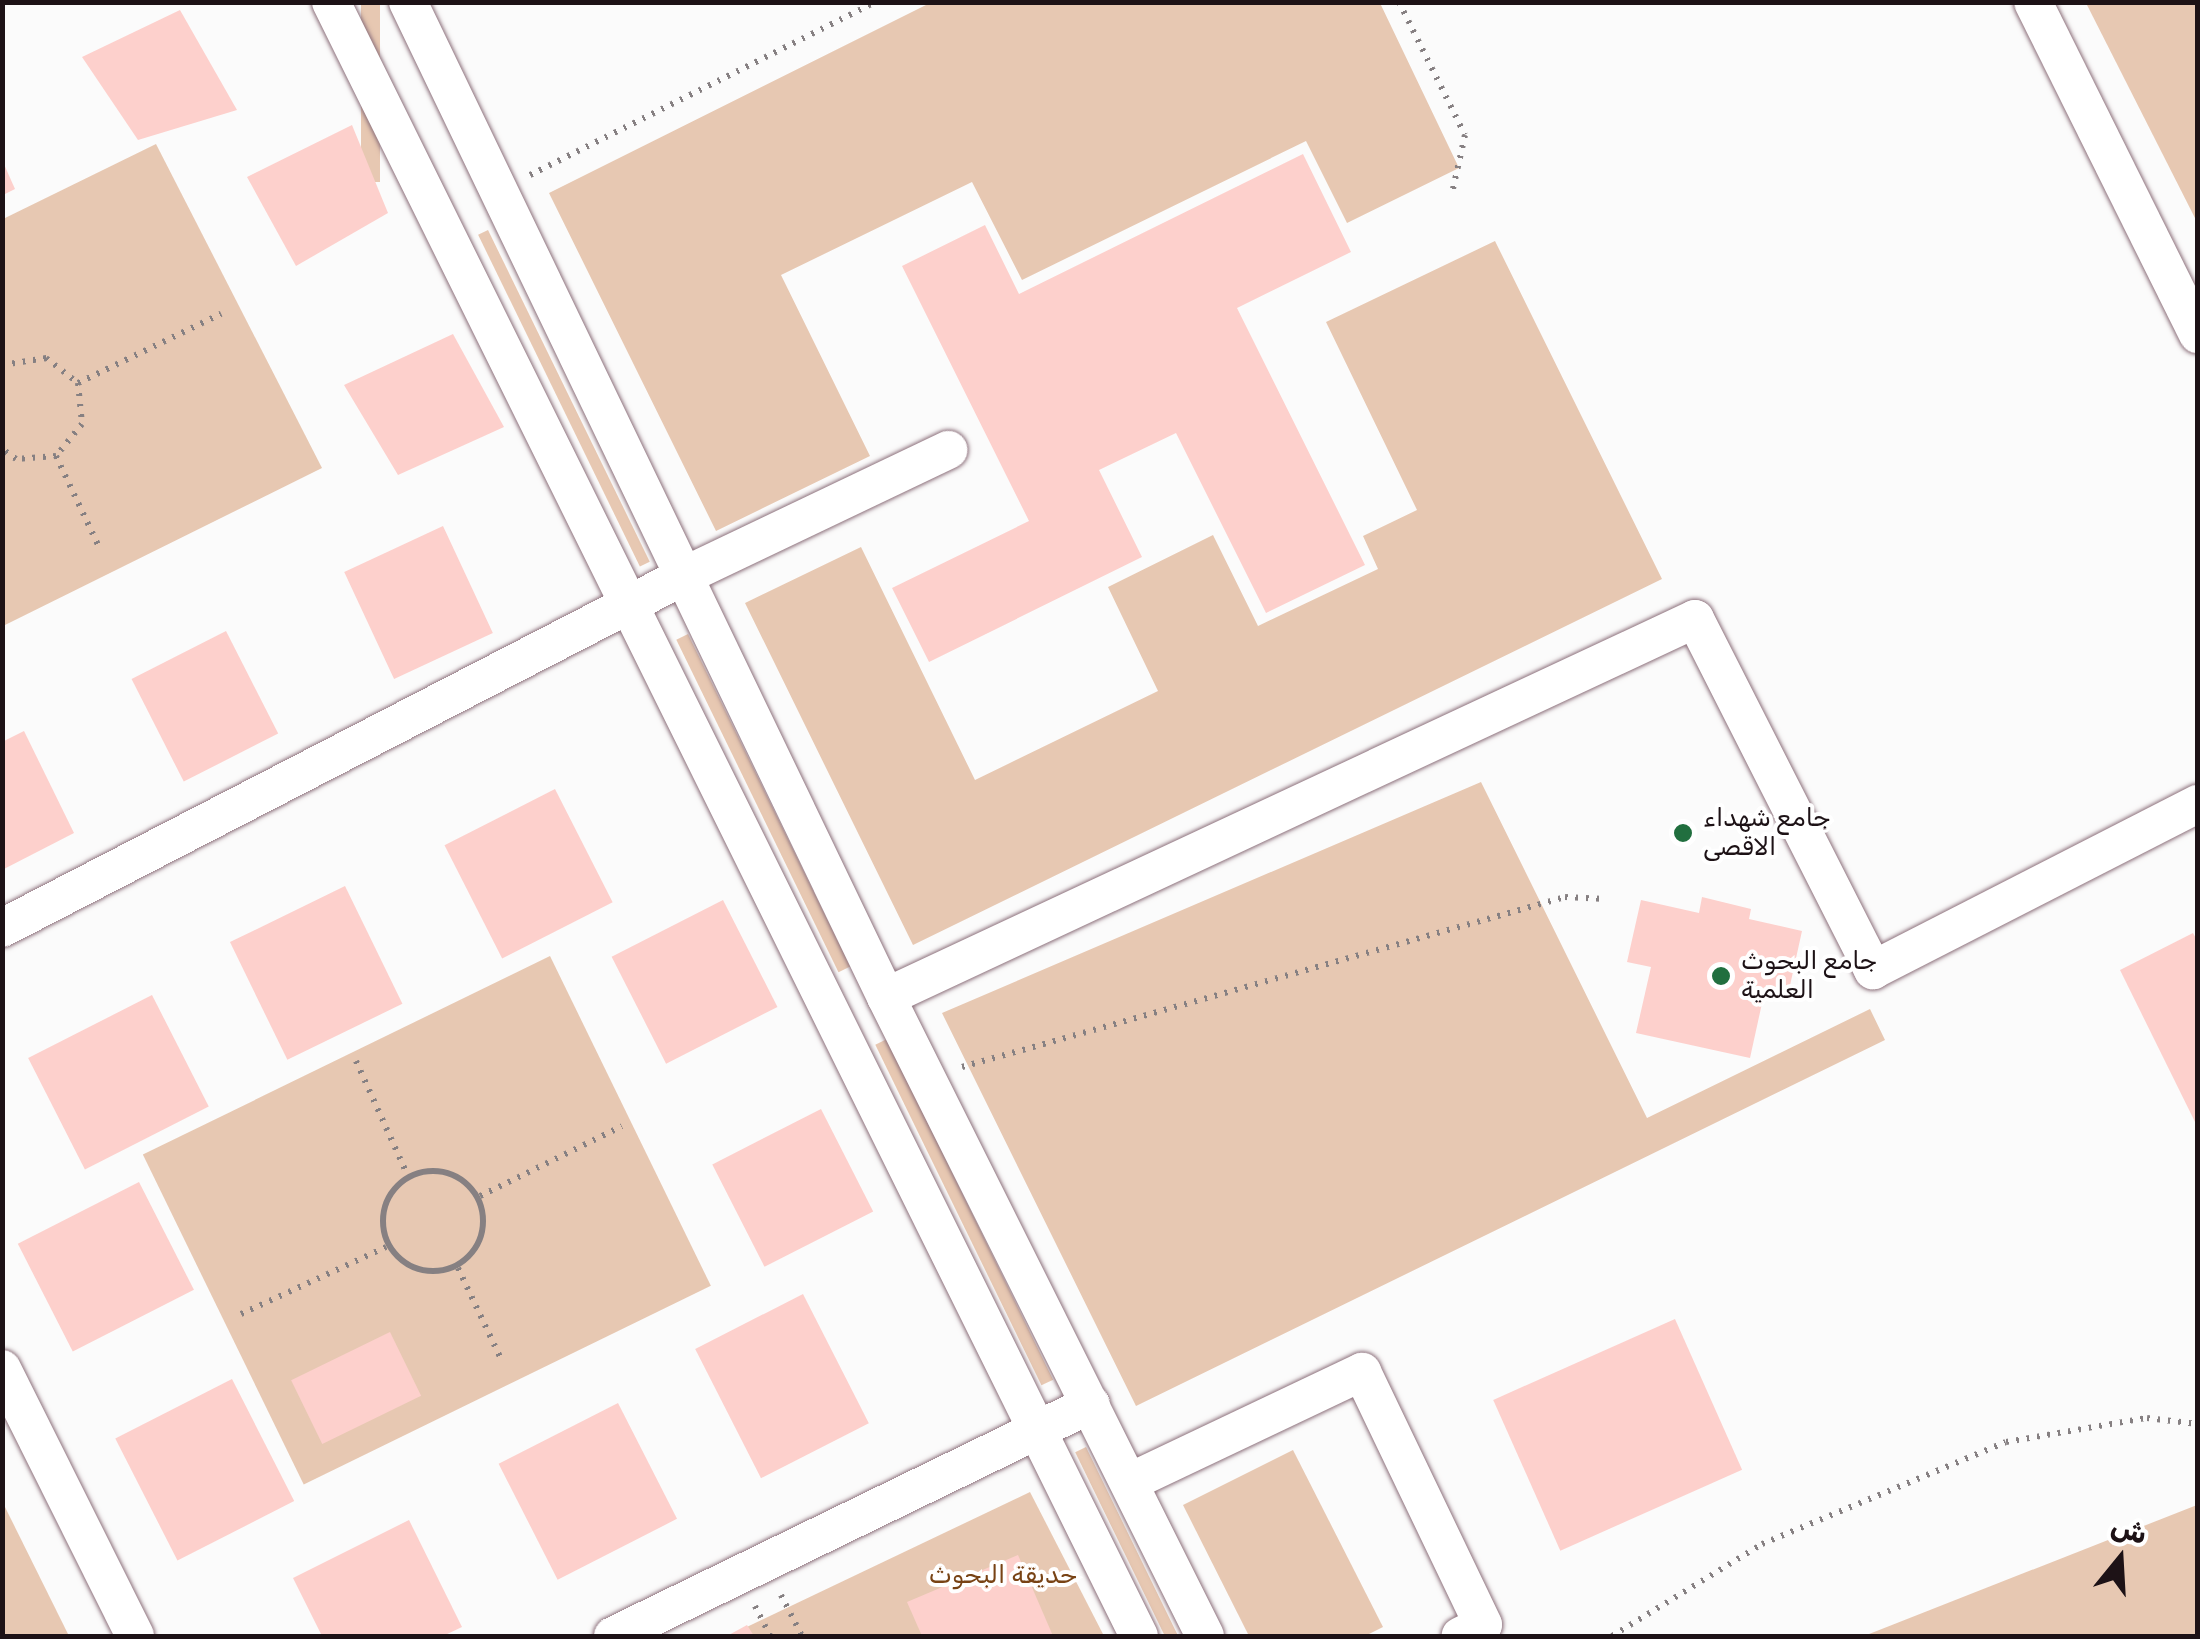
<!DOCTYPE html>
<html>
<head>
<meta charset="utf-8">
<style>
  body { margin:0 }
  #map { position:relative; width:2200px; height:1639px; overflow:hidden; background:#fbfbfb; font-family:Rubik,"Noto Naskh Arabic",sans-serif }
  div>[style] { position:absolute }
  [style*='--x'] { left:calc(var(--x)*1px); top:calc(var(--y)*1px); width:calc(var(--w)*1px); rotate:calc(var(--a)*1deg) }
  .green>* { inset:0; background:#e7c8b2; transform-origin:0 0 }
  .building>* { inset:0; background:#fdd0cc; transform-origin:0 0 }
  .path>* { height:6px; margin-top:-3px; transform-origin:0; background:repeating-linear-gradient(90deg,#868082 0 2.5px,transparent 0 10.5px) }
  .path>.ring { margin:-3px; padding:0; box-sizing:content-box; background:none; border:6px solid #868082; border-radius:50% }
  .roads { filter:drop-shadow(0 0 2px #8d717c) drop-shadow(0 0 2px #8d717c) }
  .minor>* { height:38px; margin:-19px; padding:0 19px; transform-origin:19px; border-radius:19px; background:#fff }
  .dots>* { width:28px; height:28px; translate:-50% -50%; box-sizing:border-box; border:5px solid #fff; border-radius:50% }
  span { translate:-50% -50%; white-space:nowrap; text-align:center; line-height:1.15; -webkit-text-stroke:8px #fff; paint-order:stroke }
  .poi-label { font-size:25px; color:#1d1216 }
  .left { translate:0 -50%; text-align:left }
  .park-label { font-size:25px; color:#784315 }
  .frame { position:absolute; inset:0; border:5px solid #1d1216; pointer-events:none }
  .north { position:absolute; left:2070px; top:1509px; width:100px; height:100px; -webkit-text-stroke:8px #fff; paint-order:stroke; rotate:18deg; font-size:28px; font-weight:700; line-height:40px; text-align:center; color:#1d1216 }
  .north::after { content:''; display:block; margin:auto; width:35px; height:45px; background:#1d1216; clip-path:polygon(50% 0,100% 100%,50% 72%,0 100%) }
</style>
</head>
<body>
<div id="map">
  <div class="green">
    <i style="left:361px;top:3px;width:19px;height:179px"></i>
    <i style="clip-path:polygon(930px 3px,1380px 3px,1459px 168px,1347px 223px,1306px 141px,1022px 280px,972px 182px,781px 275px,870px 456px,716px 531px,549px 193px)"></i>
    <i style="clip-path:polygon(2086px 3px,2197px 3px,2197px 222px)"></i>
    <i style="clip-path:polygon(156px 144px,322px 468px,3px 626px,3px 219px)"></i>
    <i style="left:488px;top:230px;width:369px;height:11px;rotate:64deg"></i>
    <i style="clip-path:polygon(1495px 241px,1662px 579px,913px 945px,745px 603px,861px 547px,975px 780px,1158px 691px,1108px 587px,1213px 535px,1258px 626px,1378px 569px,1363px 536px,1417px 510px,1326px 322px)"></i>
    <i style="left:688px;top:634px;width:370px;height:13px;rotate:64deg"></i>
    <i style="clip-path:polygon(1481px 782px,1647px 1118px,1870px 1009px,1885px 1040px,1136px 1406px,942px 1013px)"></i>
    <i style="left:550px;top:956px;width:367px;height:453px;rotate:64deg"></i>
    <i style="left:887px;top:1039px;width:379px;height:13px;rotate:64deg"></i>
    <i style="left:1086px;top:1447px;width:211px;height:12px;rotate:64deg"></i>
    <i style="clip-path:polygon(1293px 1450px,1383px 1627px,1365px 1636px,1249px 1636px,1183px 1505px)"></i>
    <i style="clip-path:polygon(1030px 1492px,1104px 1636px,728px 1636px)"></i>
    <i style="clip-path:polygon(3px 1503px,69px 1636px,3px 1636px)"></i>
    <i style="clip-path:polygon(2197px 1505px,2197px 1636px,1864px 1636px)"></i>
  </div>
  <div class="building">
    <i style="clip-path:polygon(180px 10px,237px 110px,138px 140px,82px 57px)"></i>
    <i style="clip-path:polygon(352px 125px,388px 213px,296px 266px,247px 177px)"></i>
    <i style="clip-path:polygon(1303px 154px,1351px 252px,1237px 308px,1365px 565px,1266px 613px,1176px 433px,1099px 470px,1142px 557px,929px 662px,892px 588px,1029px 521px,902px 266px,985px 225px,1019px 294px)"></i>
    <i style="clip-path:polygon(3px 162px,15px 189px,3px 195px)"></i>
    <i style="clip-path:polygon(453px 334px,504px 427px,398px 475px,344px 385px)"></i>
    <i style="left:443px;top:526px;width:118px;height:109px;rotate:65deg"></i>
    <i style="left:226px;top:631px;width:115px;height:106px;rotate:63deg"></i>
    <i style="clip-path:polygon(24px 731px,74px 833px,2px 870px,2px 742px)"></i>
    <i style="left:555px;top:789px;width:127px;height:124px;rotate:63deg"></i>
    <i style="left:345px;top:886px;width:131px;height:128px;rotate:64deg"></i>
    <i style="clip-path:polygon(1702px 897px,1751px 909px,1749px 919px,1802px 931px,1789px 990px,1766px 985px,1750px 1058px,1636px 1033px,1651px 967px,1627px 962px,1641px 900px,1699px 913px)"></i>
    <i style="left:723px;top:900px;width:120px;height:125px;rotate:63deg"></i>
    <i style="clip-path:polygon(2193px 933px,2198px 942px,2198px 1128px,2120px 970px)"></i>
    <i style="left:152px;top:995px;width:125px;height:139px;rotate:63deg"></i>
    <i style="left:821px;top:1109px;width:115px;height:122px;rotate:63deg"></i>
    <i style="left:139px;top:1182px;width:121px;height:136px;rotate:63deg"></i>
    <i style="left:803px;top:1294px;width:145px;height:121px;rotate:63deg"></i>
    <i style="left:1675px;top:1319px;width:165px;height:199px;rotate:66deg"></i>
    <i style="left:390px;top:1332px;width:71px;height:110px;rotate:64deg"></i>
    <i style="left:232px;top:1379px;width:137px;height:131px;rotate:63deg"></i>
    <i style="left:618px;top:1403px;width:130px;height:134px;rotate:63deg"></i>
    <i style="clip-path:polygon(409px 1520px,462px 1627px,443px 1636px,322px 1636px,293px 1578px)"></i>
    <i style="clip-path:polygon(1018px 1555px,1053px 1636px,922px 1636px,907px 1602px)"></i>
    <i style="clip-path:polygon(747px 1625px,754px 1636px,727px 1636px)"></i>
  </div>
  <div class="path">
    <i style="--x:1399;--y:2;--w:148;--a:63.6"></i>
    <i style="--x:1465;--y:135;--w:59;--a:102.6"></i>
    <i style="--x:530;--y:175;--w:386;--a:-26.6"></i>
    <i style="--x:2;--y:365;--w:45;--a:-9"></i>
    <i style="--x:46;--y:358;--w:41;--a:38"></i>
    <i style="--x:78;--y:383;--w:41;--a:84.4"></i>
    <i style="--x:82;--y:424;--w:41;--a:129.1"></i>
    <i style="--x:56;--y:456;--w:40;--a:175.7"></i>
    <i style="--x:16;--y:459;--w:17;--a:-144"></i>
    <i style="--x:78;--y:383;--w:159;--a:-25.8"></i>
    <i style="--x:56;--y:456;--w:103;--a:64.7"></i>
    <i style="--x:356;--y:1061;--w:124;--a:65.7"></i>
    <i style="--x:962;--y:1067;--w:627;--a:-15.74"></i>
    <i style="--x:1565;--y:897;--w:41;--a:2.8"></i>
    <i class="ring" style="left:383px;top:1171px;width:94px;height:94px"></i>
    <i style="--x:480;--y:1196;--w:158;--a:-26.2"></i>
    <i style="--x:458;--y:1268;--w:103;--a:64.7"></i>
    <i style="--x:241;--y:1314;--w:160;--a:-24.8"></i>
    <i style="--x:781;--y:1595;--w:46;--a:62.9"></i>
    <i style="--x:755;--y:1606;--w:34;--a:63"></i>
    <i style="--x:1612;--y:1636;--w:176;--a:-31.5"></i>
    <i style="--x:1762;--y:1544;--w:264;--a:-22.7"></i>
    <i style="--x:2006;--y:1442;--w:143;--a:-9.7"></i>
    <i style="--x:2147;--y:1418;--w:51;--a:6.7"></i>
  </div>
  <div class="roads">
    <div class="minor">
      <i style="--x:331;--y:2;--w:1823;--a:63.69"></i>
      <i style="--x:408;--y:2;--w:1104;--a:64.34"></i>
      <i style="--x:886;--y:997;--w:714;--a:63.47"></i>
      <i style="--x:2033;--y:2;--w:371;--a:63.6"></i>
      <i style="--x:2;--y:928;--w:767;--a:-27.3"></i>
      <i style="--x:684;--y:576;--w:293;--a:-25.5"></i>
      <i style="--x:886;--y:997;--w:893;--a:-25.04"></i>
      <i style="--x:1695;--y:619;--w:394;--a:63.1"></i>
      <i style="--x:1873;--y:970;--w:365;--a:-27.1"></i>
      <i style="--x:2;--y:1369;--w:298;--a:63.5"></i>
      <i style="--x:1130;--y:1482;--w:257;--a:-25.4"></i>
      <i style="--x:1362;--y:1372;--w:280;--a:64.4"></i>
      <i style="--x:1483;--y:1625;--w:25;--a:154"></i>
      <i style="--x:613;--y:1636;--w:531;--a:-25.89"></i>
    </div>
  </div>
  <div class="dots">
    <i style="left:1683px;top:833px;background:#216f3f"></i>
    <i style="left:1721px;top:976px;background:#216f3f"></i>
  </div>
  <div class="poi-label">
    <span class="left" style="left:1703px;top:833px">جامع شهداء<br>الاقصى</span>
    <span class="left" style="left:1741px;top:976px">جامع البحوث<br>العلمية</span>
  </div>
  <div class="park-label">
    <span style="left:1003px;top:1575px">حديقة البحوث</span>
  </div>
  <div class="frame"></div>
  <div class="north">ش</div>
</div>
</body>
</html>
